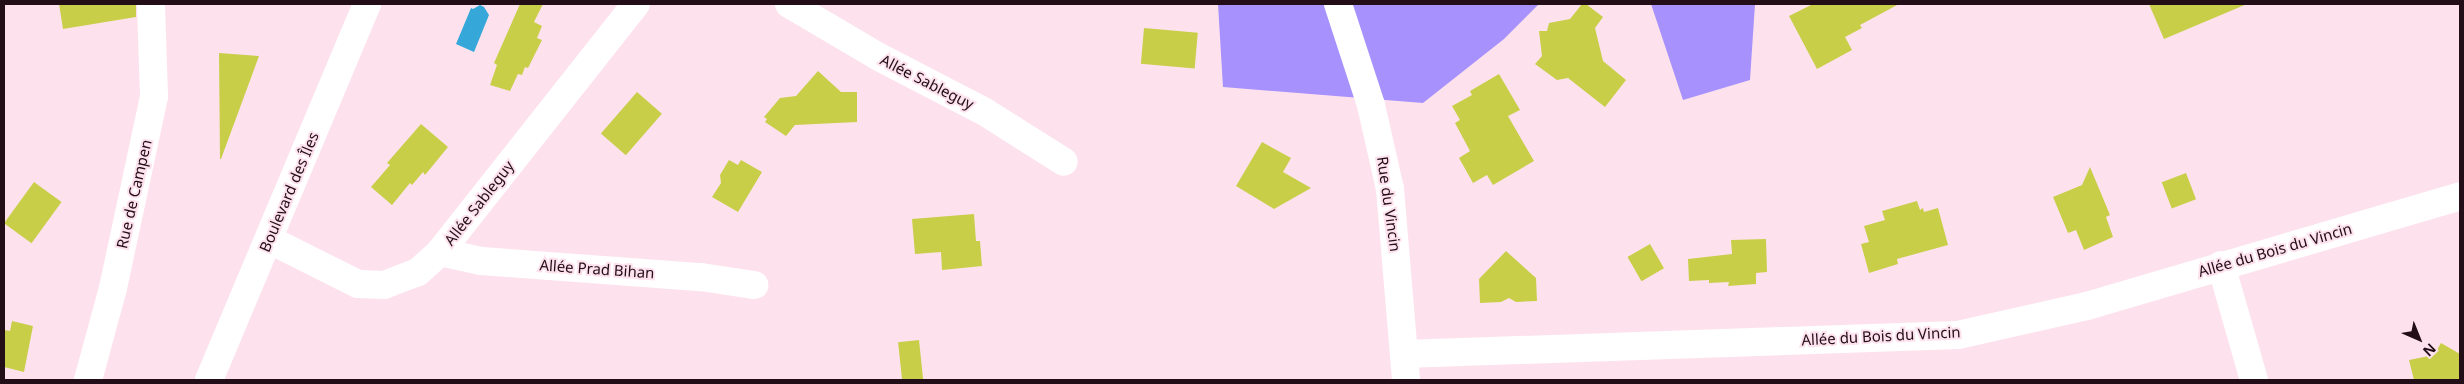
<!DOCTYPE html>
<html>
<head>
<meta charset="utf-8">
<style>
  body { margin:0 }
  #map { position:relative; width:2464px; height:384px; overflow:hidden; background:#fde2ed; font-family:"Noto Sans",sans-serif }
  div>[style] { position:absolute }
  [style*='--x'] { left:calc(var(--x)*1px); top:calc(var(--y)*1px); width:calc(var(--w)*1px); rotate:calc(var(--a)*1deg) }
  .forest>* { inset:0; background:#a791fc }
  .water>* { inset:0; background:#35a8d9 }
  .building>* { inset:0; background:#c9ce49; transform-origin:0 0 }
  .minor>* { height:28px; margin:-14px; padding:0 14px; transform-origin:14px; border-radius:14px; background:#fff }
  .major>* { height:28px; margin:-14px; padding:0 14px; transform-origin:14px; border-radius:14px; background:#fff }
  span { translate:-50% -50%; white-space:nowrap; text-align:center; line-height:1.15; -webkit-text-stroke:4px #fde2ed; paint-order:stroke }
  .street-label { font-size:15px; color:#230e18 }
  .frame { position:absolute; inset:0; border:5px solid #230e18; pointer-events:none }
  .north { position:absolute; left:2394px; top:314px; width:50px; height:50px; -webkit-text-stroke:4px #fde2ed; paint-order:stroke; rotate:136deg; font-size:14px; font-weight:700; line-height:20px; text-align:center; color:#230e18 }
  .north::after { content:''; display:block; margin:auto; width:18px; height:22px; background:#230e18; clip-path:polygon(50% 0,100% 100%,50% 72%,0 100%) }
</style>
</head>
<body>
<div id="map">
  <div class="forest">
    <i style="clip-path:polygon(1218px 4px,1539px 4px,1504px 39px,1423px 103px,1223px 87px)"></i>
    <i style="clip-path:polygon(1651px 4px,1755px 4px,1750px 80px,1683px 100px)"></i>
  </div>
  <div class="water">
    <i style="clip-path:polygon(480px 5px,484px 7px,489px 15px,474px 52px,456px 44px,471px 8px,473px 9px)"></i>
  </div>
  <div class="building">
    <i style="clip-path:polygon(59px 4px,136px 4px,136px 17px,63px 29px)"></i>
    <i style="clip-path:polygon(520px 4px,543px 4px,534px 22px,542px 26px,537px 38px,542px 40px,528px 68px,525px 67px,522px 75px,518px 74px,510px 91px,490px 85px,497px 65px,494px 63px)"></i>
    <i style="clip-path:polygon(1582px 4px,1586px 4px,1603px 17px,1595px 28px,1603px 61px,1626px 80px,1605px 107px,1568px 78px,1557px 80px,1535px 64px,1542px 56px,1539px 31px,1547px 31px,1549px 23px,1570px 19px)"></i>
    <i style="clip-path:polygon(1813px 4px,1899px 4px,1860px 25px,1862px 28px,1845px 37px,1852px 50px,1817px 69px,1789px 16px)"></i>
    <i style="clip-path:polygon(2149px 4px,2247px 4px,2164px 39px)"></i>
    <i style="left:1144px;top:28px;width:54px;height:36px;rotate:5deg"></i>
    <i style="clip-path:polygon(219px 53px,259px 56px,221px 159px,220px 159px)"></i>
    <i style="clip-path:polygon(818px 71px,841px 92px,857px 92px,857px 122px,795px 125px,786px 136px,765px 122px,767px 119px,764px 117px,780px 98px,796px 96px)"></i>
    <i style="clip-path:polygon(1499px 74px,1520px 110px,1508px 116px,1534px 161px,1493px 185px,1487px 175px,1473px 183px,1459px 158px,1470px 151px,1455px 123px,1460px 120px,1452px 106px,1472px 95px,1470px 91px)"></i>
    <i style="left:637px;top:92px;width:33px;height:55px;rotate:41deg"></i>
    <i style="clip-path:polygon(421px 124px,448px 147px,425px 175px,423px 172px,412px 185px,410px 183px,392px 205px,371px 187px,390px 165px,387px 163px)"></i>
    <i style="clip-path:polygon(1262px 142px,1291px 158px,1283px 172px,1311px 188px,1274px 209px,1236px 186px)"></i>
    <i style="clip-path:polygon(729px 160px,738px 165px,741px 160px,762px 172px,738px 212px,712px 197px,721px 183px,720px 175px)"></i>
    <i style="clip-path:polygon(2090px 167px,2110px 215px,2106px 217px,2113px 237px,2084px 250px,2076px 230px,2068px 233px,2053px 197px,2082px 185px)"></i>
    <i style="left:2186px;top:173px;width:28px;height:26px;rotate:69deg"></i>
    <i style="left:34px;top:182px;width:34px;height:51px;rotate:36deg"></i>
    <i style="clip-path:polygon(1917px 201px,1920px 210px,1923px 208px,1924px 212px,1938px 208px,1948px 245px,1897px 259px,1898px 264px,1869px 273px,1861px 244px,1869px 242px,1864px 226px,1885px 220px,1882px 211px)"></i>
    <i style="clip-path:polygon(974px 214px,976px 241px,980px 241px,982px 266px,942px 270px,941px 252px,915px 254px,912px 219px)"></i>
    <i style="clip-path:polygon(1766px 239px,1767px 272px,1756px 273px,1756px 284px,1728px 286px,1729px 282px,1709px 283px,1709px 280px,1689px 281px,1688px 259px,1732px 254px,1731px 240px)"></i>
    <i style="left:1650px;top:244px;width:28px;height:26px;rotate:60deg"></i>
    <i style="clip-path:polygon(1506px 251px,1536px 278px,1537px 301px,1516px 302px,1509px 298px,1501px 302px,1480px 303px,1479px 279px)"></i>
    <i style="clip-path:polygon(12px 321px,33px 326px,24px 372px,4px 367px,4px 330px,10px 331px)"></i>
    <i style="left:919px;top:340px;width:40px;height:21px;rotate:84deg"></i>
    <i style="clip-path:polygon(2441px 343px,2460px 354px,2460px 380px,2414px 380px,2409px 360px,2434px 355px)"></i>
  </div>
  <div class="minor">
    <i style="--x:789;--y:4;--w:104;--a:30.5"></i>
    <i style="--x:879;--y:57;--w:119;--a:27.4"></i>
    <i style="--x:985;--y:112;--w:93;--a:32.3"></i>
    <i style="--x:270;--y:240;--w:98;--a:26.6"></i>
    <i style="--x:358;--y:284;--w:26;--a:2"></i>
    <i style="--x:384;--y:285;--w:36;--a:-21"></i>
    <i style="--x:418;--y:272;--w:30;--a:-42"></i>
    <i style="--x:440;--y:252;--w:316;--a:-51.7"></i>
    <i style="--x:440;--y:252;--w:42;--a:12.4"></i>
    <i style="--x:481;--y:261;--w:221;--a:4.2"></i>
    <i style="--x:701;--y:277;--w:54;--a:8.6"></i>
    <i style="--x:2221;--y:265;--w:120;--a:74"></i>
    <i style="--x:1404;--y:354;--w:554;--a:-1.96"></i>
    <i style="--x:1958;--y:335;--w:132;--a:-12.7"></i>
    <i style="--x:2087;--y:306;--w:389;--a:-16.4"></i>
    <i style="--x:88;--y:380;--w:95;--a:-74.8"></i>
    <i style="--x:113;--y:288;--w:196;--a:-77.9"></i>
    <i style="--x:154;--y:96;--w:92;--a:-91.9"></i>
  </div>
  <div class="major">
    <i style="--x:1338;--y:4;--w:106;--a:71.9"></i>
    <i style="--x:1371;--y:105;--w:86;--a:77.3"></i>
    <i style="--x:1390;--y:189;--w:192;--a:85.2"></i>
    <i style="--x:209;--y:380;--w:408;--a:-67.2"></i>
  </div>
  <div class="street-label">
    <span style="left:927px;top:82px;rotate:27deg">Allée Sableguy</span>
    <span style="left:289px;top:192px;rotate:-67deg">Boulevard des Îles</span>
    <span style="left:134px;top:194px;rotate:-77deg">Rue de Campen</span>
    <span style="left:479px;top:203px;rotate:-52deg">Allée Sableguy</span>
    <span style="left:1389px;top:204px;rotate:82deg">Rue du Vincin</span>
    <span style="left:2275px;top:250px;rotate:-16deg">Allée du Bois du Vincin</span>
    <span style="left:597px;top:269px;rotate:4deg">Allée Prad Bihan</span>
    <span style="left:1881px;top:336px;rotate:-3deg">Allée du Bois du Vincin</span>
  </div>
  <div class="frame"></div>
  <div class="north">N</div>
</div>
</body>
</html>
